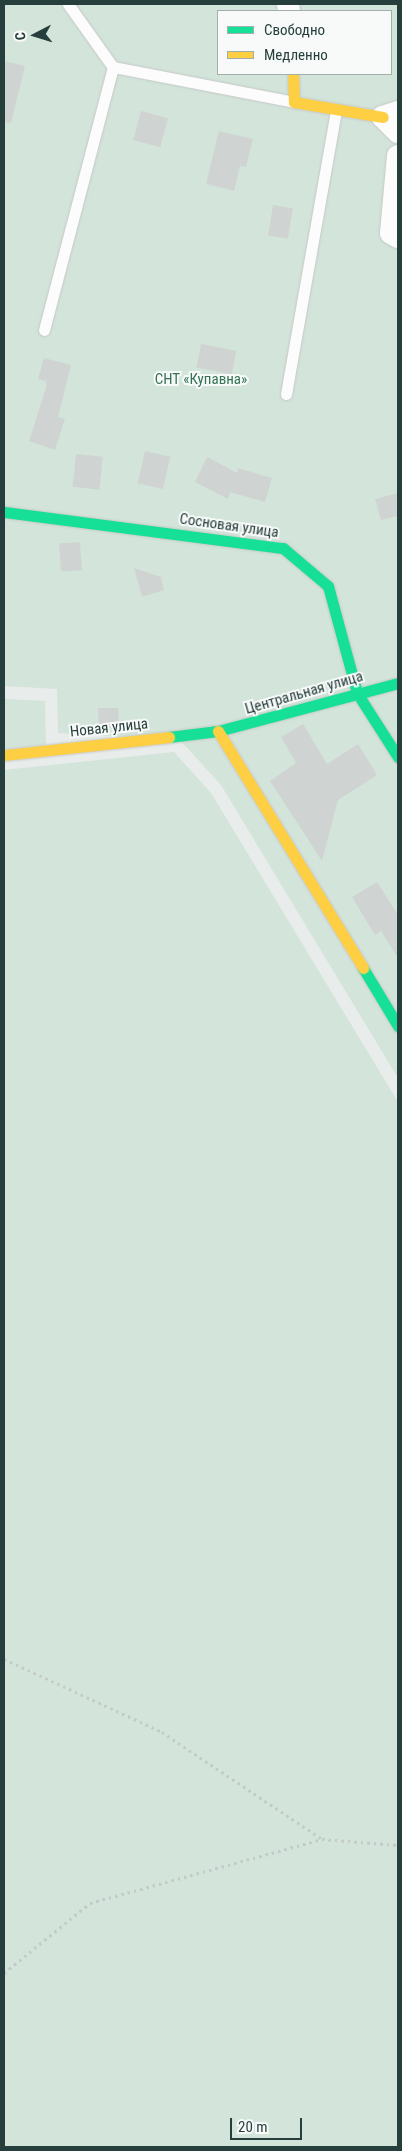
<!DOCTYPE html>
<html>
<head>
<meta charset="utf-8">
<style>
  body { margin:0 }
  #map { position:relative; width:402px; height:2151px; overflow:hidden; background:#e8eceb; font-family:"Roboto Condensed",sans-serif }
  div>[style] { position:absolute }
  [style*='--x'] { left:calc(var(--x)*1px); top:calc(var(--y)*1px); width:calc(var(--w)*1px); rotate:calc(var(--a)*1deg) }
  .green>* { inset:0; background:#d3e4da }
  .building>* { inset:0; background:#cfd4d2; transform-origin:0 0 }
  .path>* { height:3px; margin-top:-1.5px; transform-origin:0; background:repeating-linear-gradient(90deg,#c3cbca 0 2.5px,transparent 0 6.5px) }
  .roads { filter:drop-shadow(0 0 1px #c5c9c8) drop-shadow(0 0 1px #c5c9c8) }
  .lane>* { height:11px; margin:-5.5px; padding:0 5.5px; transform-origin:5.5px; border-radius:5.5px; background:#fcfcfc }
  .street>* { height:22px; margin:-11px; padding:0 11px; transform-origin:11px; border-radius:11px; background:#fcfcfc }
  .fast>* { height:11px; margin:-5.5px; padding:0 5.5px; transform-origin:5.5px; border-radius:5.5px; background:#16e098 }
  .slow>* { height:11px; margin:-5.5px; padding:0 5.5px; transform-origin:5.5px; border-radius:5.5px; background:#ffcf43 }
  span { translate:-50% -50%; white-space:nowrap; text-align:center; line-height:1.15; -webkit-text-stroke:4px #f7faf9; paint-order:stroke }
  .park-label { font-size:15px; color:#337356 }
  .street-label { font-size:15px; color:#263f3c }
  .frame { position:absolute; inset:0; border:5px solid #263f3c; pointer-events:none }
  .legend { position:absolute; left:217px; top:10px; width:175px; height:65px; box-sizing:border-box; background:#f7faf9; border:1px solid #a3afad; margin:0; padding:6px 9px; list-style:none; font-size:15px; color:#263f3c }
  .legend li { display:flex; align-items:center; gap:10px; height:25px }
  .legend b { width:25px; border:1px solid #a3afad }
  .north { position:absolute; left:10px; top:10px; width:50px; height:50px; -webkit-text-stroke:4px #f7faf9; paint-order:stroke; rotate:265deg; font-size:14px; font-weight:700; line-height:20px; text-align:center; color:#263f3c }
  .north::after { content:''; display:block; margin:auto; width:18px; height:22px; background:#263f3c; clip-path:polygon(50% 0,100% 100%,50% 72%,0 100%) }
  .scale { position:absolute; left:230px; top:2118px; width:72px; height:22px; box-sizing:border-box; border:2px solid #263f3c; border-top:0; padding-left:6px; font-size:15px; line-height:18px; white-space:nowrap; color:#263f3c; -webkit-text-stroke:4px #f7faf9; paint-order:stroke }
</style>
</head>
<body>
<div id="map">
  <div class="green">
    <i style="clip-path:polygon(evenodd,4px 4px,398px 4px,398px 1078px,221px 785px,180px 740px,58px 733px,57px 689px,4px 686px,4px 4px,218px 11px,391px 11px,391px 74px,218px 74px,218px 11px)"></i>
    <i style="clip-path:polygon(4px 699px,45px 701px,46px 745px,4px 750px)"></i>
    <i style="clip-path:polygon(174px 752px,211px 793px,398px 1102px,398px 2147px,4px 2147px,4px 770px)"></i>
  </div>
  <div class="building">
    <i style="clip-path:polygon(4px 61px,25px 66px,11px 123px,4px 122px)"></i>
    <i style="left:141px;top:111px;width:28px;height:30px;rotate:15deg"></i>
    <i style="clip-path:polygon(219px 131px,253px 139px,246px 167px,240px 166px,234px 191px,206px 184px)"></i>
    <i style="left:273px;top:205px;width:20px;height:31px;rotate:9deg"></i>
    <i style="left:201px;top:344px;width:36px;height:24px;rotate:11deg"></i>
    <i style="clip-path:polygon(44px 358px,71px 365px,58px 417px,65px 419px,55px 450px,29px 441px,46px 388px,46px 381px,38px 379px)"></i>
    <i style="left:145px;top:451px;width:26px;height:33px;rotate:13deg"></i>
    <i style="left:76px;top:454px;width:27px;height:33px;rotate:6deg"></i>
    <i style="clip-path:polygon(207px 457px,237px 473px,238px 468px,272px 478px,265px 502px,230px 492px,228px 499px,195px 482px)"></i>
    <i style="clip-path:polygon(398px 493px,398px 516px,381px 520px,375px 499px)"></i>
    <i style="left:80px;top:542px;width:28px;height:21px;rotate:86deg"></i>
    <i style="clip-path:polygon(134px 568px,161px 577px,164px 590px,142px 597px)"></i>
    <i style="clip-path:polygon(98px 708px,118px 708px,119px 726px,99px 729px)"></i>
    <i style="clip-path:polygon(303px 724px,327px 764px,358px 744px,377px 775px,338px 800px,322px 861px,270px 781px,296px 763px,281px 737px)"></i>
    <i style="clip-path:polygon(377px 882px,398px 915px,398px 958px,381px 931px,375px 935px,352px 897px)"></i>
  </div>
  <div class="path">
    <i style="--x:4;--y:1659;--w:174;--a:24.8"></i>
    <i style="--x:162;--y:1732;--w:192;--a:33.8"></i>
    <i style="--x:322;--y:1839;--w:76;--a:4.5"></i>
    <i style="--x:4;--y:1973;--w:111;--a:-39.1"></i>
    <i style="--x:90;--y:1903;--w:241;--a:-15.4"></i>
  </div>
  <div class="roads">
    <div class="lane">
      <i style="--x:68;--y:4;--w:77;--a:54.5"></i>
      <i style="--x:44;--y:330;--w:272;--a:-75.3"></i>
      <i style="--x:113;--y:67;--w:184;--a:10.9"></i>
      <i style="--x:286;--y:394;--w:289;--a:-80"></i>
    </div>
    <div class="street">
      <i style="--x:288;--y:4;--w:7;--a:82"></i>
      <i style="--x:398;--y:112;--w:16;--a:162"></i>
      <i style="--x:383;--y:117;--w:21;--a:45"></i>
      <i style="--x:398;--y:156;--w:77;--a:95.2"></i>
      <i style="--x:391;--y:233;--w:8;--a:30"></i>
    </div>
    <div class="fast">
      <i style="--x:4;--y:512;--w:281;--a:7.4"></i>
      <i style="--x:283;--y:548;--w:59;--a:40.2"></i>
      <i style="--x:328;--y:586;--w:111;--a:74.8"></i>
      <i style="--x:357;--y:693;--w:76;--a:57.4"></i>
      <i style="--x:169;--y:737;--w:49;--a:-7"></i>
      <i style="--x:218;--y:731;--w:186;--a:-14.9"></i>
      <i style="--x:363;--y:968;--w:68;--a:58.9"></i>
    </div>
    <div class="slow">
      <i style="--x:293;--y:74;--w:28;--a:88"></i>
      <i style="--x:294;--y:102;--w:90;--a:9.6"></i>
      <i style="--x:218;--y:731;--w:278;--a:58.5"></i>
      <i style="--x:4;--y:755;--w:166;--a:-6.2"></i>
    </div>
  </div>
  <div class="park-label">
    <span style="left:201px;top:380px">СНТ «Купавна»</span>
  </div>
  <div class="street-label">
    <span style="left:229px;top:526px;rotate:8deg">Сосновая улица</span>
    <span style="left:304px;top:693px;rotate:-16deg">Центральная улица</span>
    <span style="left:109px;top:728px;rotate:-6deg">Новая улица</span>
  </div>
  <div class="frame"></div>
  <ul class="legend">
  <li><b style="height:6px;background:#16e098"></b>Свободно</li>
  <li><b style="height:6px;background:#ffcf43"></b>Медленно</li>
  </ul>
  <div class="north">С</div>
  <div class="scale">20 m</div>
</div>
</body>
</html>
